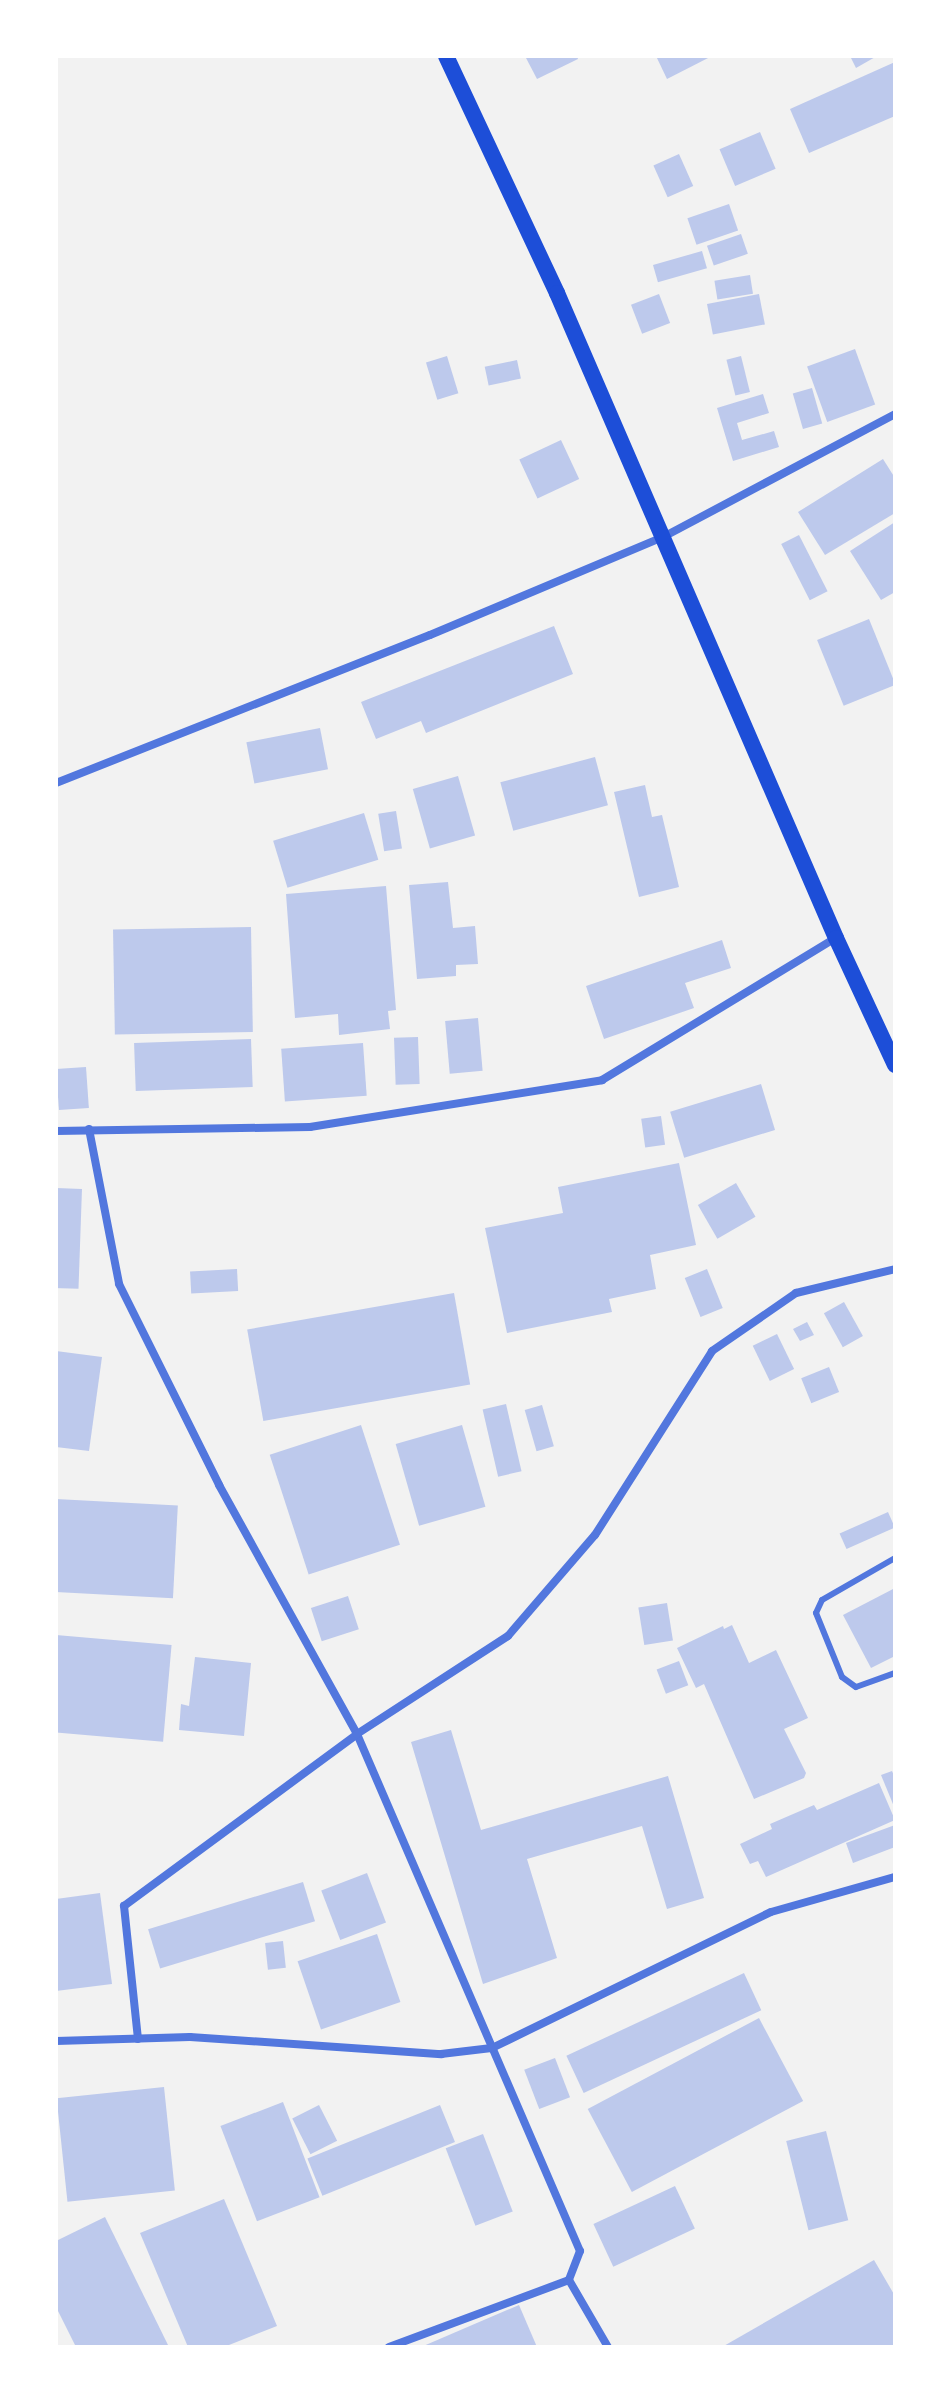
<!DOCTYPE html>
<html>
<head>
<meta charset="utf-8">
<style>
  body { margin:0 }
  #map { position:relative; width:951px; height:2403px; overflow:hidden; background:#f2f2f2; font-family:Raleway,sans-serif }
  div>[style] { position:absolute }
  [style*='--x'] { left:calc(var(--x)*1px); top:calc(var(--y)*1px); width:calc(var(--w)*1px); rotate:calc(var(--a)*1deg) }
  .building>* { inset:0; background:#bdc9ec; transform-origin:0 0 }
  .service>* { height:6px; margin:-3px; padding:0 3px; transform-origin:3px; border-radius:3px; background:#5277de }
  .minor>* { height:8px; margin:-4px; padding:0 4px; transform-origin:4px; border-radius:4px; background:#5277de }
  .secondary>* { height:16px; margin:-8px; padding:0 8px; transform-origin:8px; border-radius:8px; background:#1d4ed8 }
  span { translate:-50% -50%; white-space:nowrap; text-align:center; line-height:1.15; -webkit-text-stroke:8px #fff; paint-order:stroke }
  .frame { position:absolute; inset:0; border:58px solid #fff; pointer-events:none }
</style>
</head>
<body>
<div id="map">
  <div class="building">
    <i style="clip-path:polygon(525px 56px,577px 56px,578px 59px,537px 79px)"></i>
    <i style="clip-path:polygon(656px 56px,712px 56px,667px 79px)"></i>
    <i style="clip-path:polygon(850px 56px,877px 56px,856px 68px)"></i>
    <i style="clip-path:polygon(895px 62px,895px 116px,809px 153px,790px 109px)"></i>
    <i style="left:760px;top:132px;width:40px;height:44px;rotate:67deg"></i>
    <i style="left:679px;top:154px;width:35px;height:28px;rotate:66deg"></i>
    <i style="left:729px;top:204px;width:28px;height:44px;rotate:71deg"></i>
    <i style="left:741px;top:234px;width:21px;height:36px;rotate:71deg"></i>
    <i style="left:702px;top:251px;width:18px;height:51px;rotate:74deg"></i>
    <i style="left:750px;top:275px;width:19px;height:36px;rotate:81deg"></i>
    <i style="left:659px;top:294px;width:31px;height:30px;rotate:69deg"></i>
    <i style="left:759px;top:294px;width:31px;height:53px;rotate:79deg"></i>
    <i style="left:855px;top:349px;width:59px;height:51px;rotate:70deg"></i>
    <i style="left:447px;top:356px;width:39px;height:22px;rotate:73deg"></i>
    <i style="left:741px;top:356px;width:37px;height:15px;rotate:76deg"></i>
    <i style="left:517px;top:360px;width:19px;height:33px;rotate:78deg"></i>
    <i style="left:812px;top:388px;width:37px;height:20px;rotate:74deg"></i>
    <i style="clip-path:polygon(763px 394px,769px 413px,737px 423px,742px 440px,774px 431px,779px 447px,733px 461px,717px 408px)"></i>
    <i style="left:561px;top:440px;width:43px;height:46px;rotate:65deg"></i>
    <i style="clip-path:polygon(883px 459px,895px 478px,895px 513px,825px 555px,798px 512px)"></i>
    <i style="clip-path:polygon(895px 522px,895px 592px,881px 600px,850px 551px)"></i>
    <i style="left:799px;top:535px;width:63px;height:20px;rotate:63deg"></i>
    <i style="left:869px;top:619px;width:71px;height:56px;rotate:68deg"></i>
    <i style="clip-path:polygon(554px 626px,573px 674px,426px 733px,421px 721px,376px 739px,361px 702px)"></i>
    <i style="left:320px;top:728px;width:42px;height:75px;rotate:79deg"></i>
    <i style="left:595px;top:757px;width:50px;height:98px;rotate:75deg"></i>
    <i style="left:458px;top:776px;width:62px;height:47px;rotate:74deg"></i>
    <i style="clip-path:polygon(645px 785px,652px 817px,662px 815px,679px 887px,639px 897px,614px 792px)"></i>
    <i style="left:396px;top:811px;width:38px;height:18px;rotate:81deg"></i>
    <i style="left:364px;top:813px;width:49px;height:95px;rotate:73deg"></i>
    <i style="clip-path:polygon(448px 882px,453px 928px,475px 926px,478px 964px,456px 965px,456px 976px,417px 979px,409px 885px)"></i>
    <i style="clip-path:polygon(386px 886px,396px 1010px,388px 1011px,390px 1029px,339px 1035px,338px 1014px,295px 1018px,286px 894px)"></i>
    <i style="left:251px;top:927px;width:105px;height:138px;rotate:89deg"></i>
    <i style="clip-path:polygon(722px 940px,731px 968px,685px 983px,694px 1008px,604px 1039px,586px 986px)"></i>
    <i style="left:478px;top:1018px;width:53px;height:33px;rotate:85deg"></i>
    <i style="left:418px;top:1037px;width:47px;height:24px;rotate:88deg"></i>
    <i style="left:251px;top:1039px;width:48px;height:117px;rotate:88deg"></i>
    <i style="left:363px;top:1043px;width:53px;height:82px;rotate:86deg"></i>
    <i style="left:86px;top:1067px;width:41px;height:30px;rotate:86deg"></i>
    <i style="left:761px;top:1084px;width:48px;height:95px;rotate:73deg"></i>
    <i style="left:661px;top:1116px;width:29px;height:20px;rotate:82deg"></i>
    <i style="clip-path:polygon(679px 1163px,696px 1245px,650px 1255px,656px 1289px,609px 1299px,612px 1312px,507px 1333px,485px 1228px,563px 1213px,558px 1187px)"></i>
    <i style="left:736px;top:1183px;width:39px;height:44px;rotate:60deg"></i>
    <i style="left:56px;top:1188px;width:26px;height:100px;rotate:2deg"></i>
    <i style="left:237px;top:1269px;width:22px;height:47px;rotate:87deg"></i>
    <i style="left:707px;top:1269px;width:42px;height:24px;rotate:68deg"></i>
    <i style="left:454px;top:1293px;width:93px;height:210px;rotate:80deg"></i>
    <i style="left:844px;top:1302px;width:39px;height:23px;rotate:61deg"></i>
    <i style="clip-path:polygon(807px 1322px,814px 1335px,800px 1341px,793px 1329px)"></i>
    <i style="left:777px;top:1334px;width:39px;height:27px;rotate:64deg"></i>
    <i style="clip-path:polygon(56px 1351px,102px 1357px,89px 1451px,56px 1447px)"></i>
    <i style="left:829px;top:1367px;width:27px;height:30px;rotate:68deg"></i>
    <i style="left:506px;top:1404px;width:69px;height:24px;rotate:77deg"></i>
    <i style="left:542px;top:1405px;width:43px;height:18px;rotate:74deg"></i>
    <i style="left:361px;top:1425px;width:126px;height:96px;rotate:72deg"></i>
    <i style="left:462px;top:1425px;width:85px;height:69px;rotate:74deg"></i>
    <i style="left:56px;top:1499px;width:122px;height:93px;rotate:3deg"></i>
    <i style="left:888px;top:1512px;width:17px;height:53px;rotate:66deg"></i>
    <i style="clip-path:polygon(895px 1588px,895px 1656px,871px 1668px,843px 1615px)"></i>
    <i style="left:348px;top:1596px;width:35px;height:39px;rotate:72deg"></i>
    <i style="left:667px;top:1603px;width:38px;height:29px;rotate:81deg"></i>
    <i style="clip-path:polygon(732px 1625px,749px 1663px,776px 1650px,808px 1718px,784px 1729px,806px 1773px,804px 1778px,754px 1799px,704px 1684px,696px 1688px,677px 1648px,723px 1626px,724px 1629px)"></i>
    <i style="left:56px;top:1635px;width:116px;height:97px;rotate:5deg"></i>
    <i style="clip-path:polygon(195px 1657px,251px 1663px,244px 1736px,179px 1730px,181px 1704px,189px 1706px)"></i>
    <i style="left:679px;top:1661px;width:26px;height:24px;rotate:69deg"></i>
    <i style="clip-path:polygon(451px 1730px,481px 1830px,668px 1776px,704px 1898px,667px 1909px,642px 1826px,527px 1859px,557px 1958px,483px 1984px,411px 1742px)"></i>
    <i style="clip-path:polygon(892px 1771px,895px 1778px,895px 1809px,881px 1775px)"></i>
    <i style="clip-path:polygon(879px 1783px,895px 1820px,766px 1877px,758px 1861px,750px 1864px,740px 1844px,772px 1829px,770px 1824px,814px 1805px,817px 1810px)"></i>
    <i style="clip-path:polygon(895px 1825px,895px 1847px,853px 1863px,846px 1843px)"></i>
    <i style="left:367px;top:1873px;width:53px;height:49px;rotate:69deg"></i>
    <i style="left:303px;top:1882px;width:41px;height:162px;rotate:73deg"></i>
    <i style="clip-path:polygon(100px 1893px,112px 1984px,56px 1991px,56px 1899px)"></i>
    <i style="left:377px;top:1934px;width:72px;height:84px;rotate:71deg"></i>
    <i style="left:283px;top:1941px;width:27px;height:18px;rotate:84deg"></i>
    <i style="left:744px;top:1973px;width:41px;height:196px;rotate:65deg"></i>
    <i style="left:759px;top:2018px;width:94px;height:194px;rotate:62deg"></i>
    <i style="left:555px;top:2058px;width:42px;height:33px;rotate:69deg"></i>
    <i style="left:164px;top:2087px;width:104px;height:108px;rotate:84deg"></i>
    <i style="left:283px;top:2102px;width:102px;height:67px;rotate:69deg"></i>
    <i style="left:319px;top:2105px;width:40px;height:30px;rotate:63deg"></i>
    <i style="left:440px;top:2105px;width:40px;height:143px;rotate:68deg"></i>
    <i style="left:826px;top:2131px;width:92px;height:41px;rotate:76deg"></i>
    <i style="left:483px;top:2134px;width:83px;height:40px;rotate:69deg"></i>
    <i style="left:675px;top:2186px;width:47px;height:90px;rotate:65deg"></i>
    <i style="clip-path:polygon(224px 2199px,277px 2326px,224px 2347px,188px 2347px,140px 2233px)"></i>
    <i style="clip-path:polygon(105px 2217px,169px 2347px,76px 2347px,56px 2307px,56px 2241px)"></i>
    <i style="clip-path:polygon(874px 2260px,895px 2296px,895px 2347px,722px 2347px)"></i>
    <i style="clip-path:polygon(519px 2305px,537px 2347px,421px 2347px)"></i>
  </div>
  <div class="service">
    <i style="--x:895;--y:1558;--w:84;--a:150.1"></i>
    <i style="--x:822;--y:1600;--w:14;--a:115"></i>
    <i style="--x:816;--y:1613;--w:69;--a:67.9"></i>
    <i style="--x:842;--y:1677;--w:17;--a:36"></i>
    <i style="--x:856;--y:1687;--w:41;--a:-19.7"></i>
  </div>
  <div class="minor">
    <i style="--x:56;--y:783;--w:402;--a:-21.6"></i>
    <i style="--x:430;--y:635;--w:255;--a:-22.8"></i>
    <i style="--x:665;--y:536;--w:260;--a:-27.9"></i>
    <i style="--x:89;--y:1129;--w:158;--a:79"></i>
    <i style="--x:119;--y:1284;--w:225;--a:63.5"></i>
    <i style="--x:219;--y:1485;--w:285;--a:61"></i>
    <i style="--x:357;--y:1734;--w:563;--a:66.67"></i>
    <i style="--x:580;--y:2251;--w:31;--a:111"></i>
    <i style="--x:569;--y:2280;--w:78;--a:59.8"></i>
    <i style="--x:56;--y:1131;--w:254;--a:-0.9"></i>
    <i style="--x:310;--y:1127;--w:296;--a:-9.1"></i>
    <i style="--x:602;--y:1080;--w:274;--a:-31.3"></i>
    <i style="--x:138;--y:2039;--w:134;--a:-96"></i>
    <i style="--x:124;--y:1906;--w:290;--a:-36.4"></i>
    <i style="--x:357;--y:1734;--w:180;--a:-33"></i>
    <i style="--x:508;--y:1636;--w:133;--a:-49.3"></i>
    <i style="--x:595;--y:1535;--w:218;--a:-57.5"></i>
    <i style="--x:712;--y:1351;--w:102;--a:-34.6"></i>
    <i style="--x:796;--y:1293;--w:102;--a:-13.6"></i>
    <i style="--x:56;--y:2041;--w:134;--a:-1.7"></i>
    <i style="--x:190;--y:2037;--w:252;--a:3.9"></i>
    <i style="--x:441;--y:2054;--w:51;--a:-6.7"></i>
    <i style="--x:492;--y:2048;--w:310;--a:-26"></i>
    <i style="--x:771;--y:1912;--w:129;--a:-15.8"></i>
    <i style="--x:389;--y:2347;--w:192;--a:-20.4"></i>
  </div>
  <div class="secondary">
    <i style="--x:446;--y:56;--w:262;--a:64.9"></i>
    <i style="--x:557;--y:293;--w:703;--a:66.61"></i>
    <i style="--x:836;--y:938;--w:140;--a:65.1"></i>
  </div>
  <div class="frame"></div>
</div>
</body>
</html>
